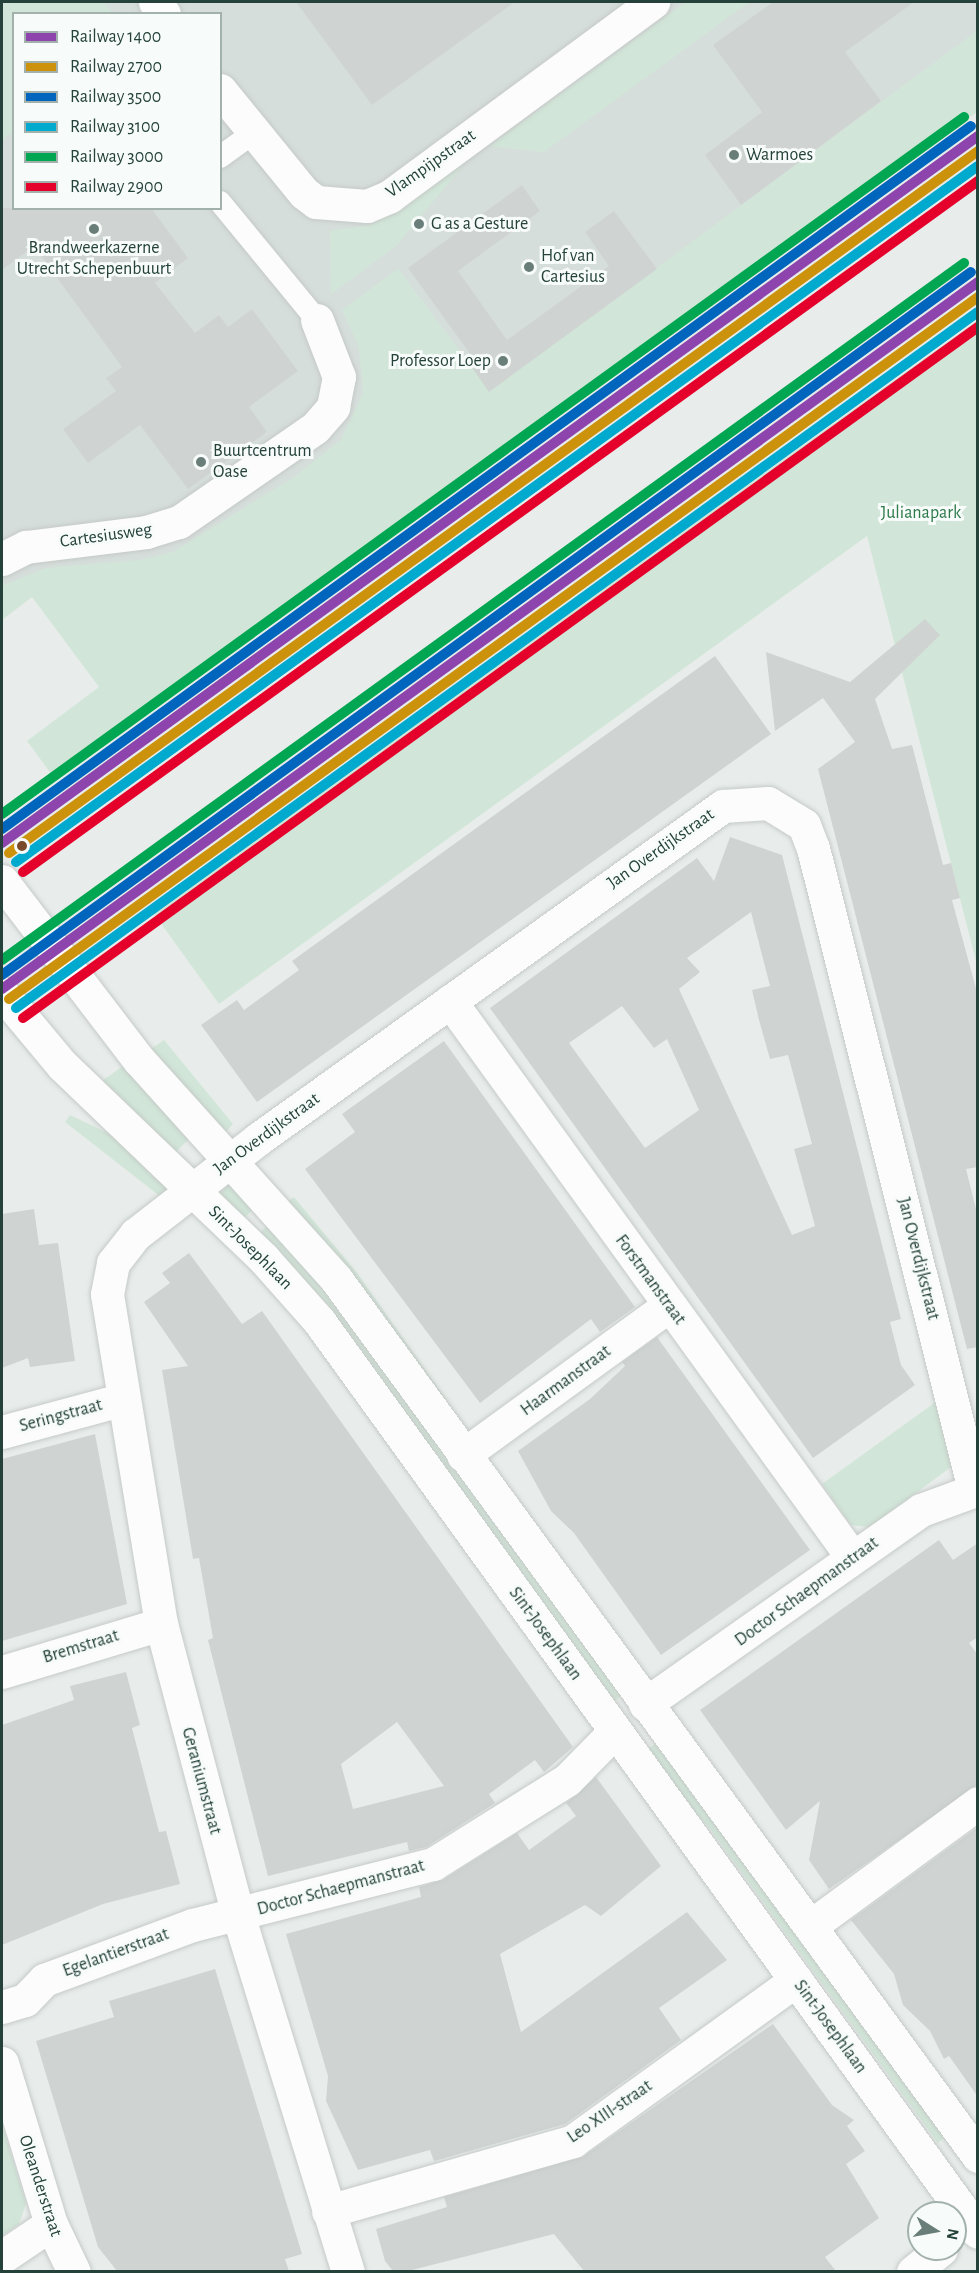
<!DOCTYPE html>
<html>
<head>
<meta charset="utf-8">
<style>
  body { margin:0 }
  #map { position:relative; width:979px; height:2273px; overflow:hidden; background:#e8edeb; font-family:"Alegreya Sans",sans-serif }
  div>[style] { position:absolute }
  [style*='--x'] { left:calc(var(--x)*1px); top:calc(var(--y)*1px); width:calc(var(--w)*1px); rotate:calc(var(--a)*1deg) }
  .built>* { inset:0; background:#d6dedb }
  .green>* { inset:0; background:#d1e6d8; transform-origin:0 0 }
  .building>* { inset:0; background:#cfd4d2 }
  .roads { filter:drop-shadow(0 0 2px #c5cac8) drop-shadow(0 0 2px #c5cac8) }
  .service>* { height:22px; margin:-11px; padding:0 11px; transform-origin:11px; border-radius:11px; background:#fcfcfc }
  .minor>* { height:33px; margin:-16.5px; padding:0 16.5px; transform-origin:16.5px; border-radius:16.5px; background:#fcfcfc }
  .secondary>* { height:33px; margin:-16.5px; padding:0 16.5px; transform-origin:16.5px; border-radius:16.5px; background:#fcfcfc }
  .rail-1>* { height:10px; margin:-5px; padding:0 5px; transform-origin:5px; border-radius:5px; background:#8e44ad }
  .rail-2>* { height:10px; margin:-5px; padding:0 5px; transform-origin:5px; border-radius:5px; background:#cd920c }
  .rail-3>* { height:10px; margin:-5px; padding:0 5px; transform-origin:5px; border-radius:5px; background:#0065bd }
  .rail-4>* { height:10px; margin:-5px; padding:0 5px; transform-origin:5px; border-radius:5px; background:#00a9ce }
  .rail-5>* { height:10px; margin:-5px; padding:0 5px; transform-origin:5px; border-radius:5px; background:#00a651 }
  .rail-6>* { height:10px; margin:-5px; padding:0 5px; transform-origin:5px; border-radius:5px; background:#e4002b }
  .dots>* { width:16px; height:16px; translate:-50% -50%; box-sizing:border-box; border:3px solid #f7fbf9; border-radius:50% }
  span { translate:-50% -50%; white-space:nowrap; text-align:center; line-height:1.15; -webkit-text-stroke:6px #f7fbf9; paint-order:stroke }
  .poi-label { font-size:18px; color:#24423a }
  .left { translate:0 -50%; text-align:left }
  .right { translate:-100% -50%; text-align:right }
  .street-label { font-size:18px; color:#24423a }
  .park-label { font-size:18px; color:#2d7a4b }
  .frame { position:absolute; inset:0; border:3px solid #24423a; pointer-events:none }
  .legend { position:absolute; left:12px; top:12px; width:210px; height:198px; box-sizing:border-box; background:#f7fbf9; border:2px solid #a3b1ad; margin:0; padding:8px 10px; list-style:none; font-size:18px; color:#24423a }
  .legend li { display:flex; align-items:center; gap:12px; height:30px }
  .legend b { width:30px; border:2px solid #a3b1ad }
  .north { position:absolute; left:907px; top:2201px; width:60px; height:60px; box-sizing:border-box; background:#f7fbf9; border:2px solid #a3b1ad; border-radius:50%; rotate:101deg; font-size:16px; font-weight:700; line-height:24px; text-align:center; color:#24423a }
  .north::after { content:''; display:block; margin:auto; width:21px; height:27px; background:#697e78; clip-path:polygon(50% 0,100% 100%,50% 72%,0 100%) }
</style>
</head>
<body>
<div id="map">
  <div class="built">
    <i style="clip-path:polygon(evenodd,2px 2px,977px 2px,977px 67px,135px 692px,30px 586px,2px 591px,2px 2px,14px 14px,220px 14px,220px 208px,14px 208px,14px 14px)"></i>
  </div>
  <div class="green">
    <i style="clip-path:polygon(2px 2px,103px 2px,112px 13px,14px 14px,13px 131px,2px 140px)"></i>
    <i style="clip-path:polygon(686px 2px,749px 2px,544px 152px,490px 146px)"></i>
    <i style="clip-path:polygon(977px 31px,977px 112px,102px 748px,98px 742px,52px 775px,27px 741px,99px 687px,32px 597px,2px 620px,2px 586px,46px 568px,140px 560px,173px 552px,294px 477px,341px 440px,363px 393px,359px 347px,342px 310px,398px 269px,490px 391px)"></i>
    <i style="clip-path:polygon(465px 163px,397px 245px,331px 294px,330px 231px,371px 225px)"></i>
    <i style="clip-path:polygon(977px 321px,977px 965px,867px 536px,219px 1004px,152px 911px)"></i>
    <i style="clip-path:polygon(164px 1040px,233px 1124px,224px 1134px,147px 1052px)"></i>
    <i style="clip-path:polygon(127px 1063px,190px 1138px,175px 1153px,98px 1084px)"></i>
    <i style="clip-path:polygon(70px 1115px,110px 1134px,177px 1187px,161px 1197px,65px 1122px)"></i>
    <i style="left:234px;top:1179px;width:35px;height:22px;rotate:45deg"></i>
    <i style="clip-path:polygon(294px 1197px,357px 1273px,446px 1399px,439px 1403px,286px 1203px)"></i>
    <i style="clip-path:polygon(274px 1220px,623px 1694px,609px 1705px,258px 1234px)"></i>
    <i style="clip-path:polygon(937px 1401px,951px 1467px,870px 1527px,851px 1525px,822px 1484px)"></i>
    <i style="clip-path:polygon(657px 1743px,945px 2137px,938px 2143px,708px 1826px,641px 1753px)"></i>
    <i style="clip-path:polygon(2px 2125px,26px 2203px,19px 2224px,2px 2236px)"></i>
  </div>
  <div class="building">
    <i style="clip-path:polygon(296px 2px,515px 2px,372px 105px)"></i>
    <i style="clip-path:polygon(773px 2px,914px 2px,845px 52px,881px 101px,741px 205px,705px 155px,762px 112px,713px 45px)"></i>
    <i style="clip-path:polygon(522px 185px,540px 211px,458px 271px,507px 340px,609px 266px,585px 232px,614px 211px,657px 269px,489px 392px,471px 366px,476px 362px,408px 268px)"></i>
    <i style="clip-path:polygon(2px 208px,151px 208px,188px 258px,155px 283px,195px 333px,219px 315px,228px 327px,252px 309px,298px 371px,249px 407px,267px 432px,188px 489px,140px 425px,88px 463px,63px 429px,116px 391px,106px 378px,122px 367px,34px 246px,2px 270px)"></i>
    <i style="clip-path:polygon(925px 619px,940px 635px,875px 699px,892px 749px,912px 745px,943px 865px,951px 863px,960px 898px,952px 900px,978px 996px,978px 1167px,966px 1169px,978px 1217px,978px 1347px,967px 1349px,818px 769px,855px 742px,823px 698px,775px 731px,766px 652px,850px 682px)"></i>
    <i style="clip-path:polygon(715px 656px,771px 734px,257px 1102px,201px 1025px,237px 1000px,244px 1010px,299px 970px,292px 961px)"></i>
    <i style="clip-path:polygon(evenodd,730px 837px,782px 855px,901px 1319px,890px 1322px,901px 1365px,915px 1385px,813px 1458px,490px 1008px,697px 858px,714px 881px,730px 837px,751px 912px,770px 986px,752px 990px,759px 1020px,770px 1059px,788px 1055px,812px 1144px,794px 1149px,815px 1226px,792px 1235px,679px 989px,700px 972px,687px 958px,751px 912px,730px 837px,622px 1006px,654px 1048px,667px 1039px,699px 1110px,645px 1148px,569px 1043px,622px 1006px)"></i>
    <i style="clip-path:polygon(444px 1041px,635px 1307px,600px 1332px,591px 1319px,480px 1403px,305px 1169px,355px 1132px,342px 1114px)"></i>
    <i style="clip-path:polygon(34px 1209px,39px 1245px,58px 1243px,75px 1361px,30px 1367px,28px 1358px,2px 1368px,2px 1214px)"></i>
    <i style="clip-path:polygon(evenodd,189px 1253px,242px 1324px,262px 1311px,573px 1747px,544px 1772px,535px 1760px,489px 1794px,495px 1803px,426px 1847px,409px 1851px,407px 1842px,268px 1876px,208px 1640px,213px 1638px,199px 1558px,193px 1559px,162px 1370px,188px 1366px,144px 1302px,170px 1283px,162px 1273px,189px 1253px,397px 1722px,444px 1786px,353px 1809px,341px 1764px,397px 1722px)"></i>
    <i style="clip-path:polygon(657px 1337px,810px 1550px,661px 1655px,574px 1533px,551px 1511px,518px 1451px,590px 1399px,625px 1366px,622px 1362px)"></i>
    <i style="clip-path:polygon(95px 1434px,127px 1604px,2px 1641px,2px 1459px)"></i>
    <i style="clip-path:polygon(939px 1540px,953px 1560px,978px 1543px,978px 1637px,969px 1643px,978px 1655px,978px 1785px,829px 1889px,809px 1860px,820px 1801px,786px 1830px,700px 1710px)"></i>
    <i style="clip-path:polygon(126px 1672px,140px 1725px,132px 1728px,159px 1832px,166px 1831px,180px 1884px,103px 1904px,2px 1945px,2px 1725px,74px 1700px,70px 1686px)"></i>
    <i style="clip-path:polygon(596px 1777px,661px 1866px,601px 1916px,585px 1905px,500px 1954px,521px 2032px,687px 1912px,727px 1960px,659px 2008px,681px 2040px,565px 2124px,434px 2161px,430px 2150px,358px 2170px,326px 2101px,328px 2076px,286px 1934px,421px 1897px,419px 1887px,443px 1880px,517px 1833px,529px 1850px,576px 1816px,566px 1803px)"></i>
    <i style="clip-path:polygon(978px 1827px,978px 2097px,949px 2056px,944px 2059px,930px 2031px,903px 2005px,894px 1974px,851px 1920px)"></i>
    <i style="clip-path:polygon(215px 1969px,302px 2254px,285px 2259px,289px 2271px,117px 2271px,98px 2247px,36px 2041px,114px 2017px,109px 2001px)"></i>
    <i style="clip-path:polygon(773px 2024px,832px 2105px,854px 2120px,847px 2126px,865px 2151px,846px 2164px,879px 2218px,825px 2257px,836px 2271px,584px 2271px,554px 2234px,408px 2271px,393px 2271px,385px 2261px,376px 2229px,447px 2207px,444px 2197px,584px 2156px)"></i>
  </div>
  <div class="roads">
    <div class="service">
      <i style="--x:220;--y:157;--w:39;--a:-36"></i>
      <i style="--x:220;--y:202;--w:153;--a:50.6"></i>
    </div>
    <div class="minor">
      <i style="--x:155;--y:2;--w:15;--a:53"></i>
      <i style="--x:220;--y:90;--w:133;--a:50.8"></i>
      <i style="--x:304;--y:193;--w:15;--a:37"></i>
      <i style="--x:316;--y:202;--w:51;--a:4.5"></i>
      <i style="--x:367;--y:206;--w:25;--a:-23"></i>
      <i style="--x:390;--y:196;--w:327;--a:-36.4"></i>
      <i style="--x:2;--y:559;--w:27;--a:-27"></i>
      <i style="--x:26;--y:547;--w:121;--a:-7.1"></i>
      <i style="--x:146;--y:532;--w:34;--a:-17"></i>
      <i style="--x:179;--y:522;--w:165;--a:-34.7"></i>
      <i style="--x:315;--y:428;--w:28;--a:-49"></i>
      <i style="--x:333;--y:407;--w:31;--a:-79"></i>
      <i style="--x:339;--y:377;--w:61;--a:-111.1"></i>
      <i style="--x:450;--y:1001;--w:686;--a:54.13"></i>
      <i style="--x:2;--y:1432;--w:123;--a:-15.1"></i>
      <i style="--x:463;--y:1455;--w:253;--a:-36"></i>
      <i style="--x:2;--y:1672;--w:166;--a:-16.8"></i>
      <i style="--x:645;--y:1704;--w:337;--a:-35.1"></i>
      <i style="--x:921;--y:1510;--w:61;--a:-20.2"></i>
      <i style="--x:812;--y:1925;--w:206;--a:-36.3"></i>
      <i style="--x:2;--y:2007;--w:24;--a:-17"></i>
      <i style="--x:25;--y:2000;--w:28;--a:-46"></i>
      <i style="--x:44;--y:1980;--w:159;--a:-20.3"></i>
      <i style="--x:193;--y:1925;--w:248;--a:-14.3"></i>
      <i style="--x:433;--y:1864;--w:158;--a:-32.1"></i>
      <i style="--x:567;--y:1780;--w:69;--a:-45.6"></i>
      <i style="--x:2;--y:2063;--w:168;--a:73.1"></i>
      <i style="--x:51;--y:2224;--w:53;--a:64.4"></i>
      <i style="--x:328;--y:2211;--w:255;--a:-15.9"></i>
      <i style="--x:573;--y:2141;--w:275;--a:-35.8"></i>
      <i style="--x:2;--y:2257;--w:59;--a:-34"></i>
      <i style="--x:348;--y:2272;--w:374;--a:-107.1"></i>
      <i style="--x:238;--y:1915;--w:301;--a:-104.8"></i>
      <i style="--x:161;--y:1624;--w:334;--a:-99.3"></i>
      <i style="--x:107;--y:1294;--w:32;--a:-79"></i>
      <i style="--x:113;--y:1263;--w:37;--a:-52"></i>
      <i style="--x:136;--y:1234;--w:155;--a:-37.9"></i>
      <i style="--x:258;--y:1139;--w:572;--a:-35.61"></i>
      <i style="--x:723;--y:806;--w:45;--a:-3.8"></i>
      <i style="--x:768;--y:803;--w:42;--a:31.4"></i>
      <i style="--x:804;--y:825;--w:25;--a:69"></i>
      <i style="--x:813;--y:848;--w:661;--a:75.9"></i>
    </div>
    <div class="secondary">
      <i style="--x:2;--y:881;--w:225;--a:52.6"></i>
      <i style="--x:139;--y:1060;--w:295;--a:48"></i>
      <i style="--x:336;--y:1279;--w:1087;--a:53.79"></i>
      <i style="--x:2;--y:993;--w:94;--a:50.2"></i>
      <i style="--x:62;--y:1065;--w:280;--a:43.8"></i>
      <i style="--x:264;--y:1259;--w:83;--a:48.4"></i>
      <i style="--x:319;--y:1321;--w:1124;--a:54.12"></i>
      <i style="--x:913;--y:2272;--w:36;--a:-39"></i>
    </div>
  </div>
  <div class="rail-1">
    <i style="--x:2;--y:843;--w:1205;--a:-35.92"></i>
    <i style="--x:2;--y:989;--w:1205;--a:-35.92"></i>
  </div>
  <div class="rail-2">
    <i style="--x:9;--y:853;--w:1197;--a:-35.92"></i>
    <i style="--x:9;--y:999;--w:1197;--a:-35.92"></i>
  </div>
  <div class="rail-3">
    <i style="--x:2;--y:829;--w:1197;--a:-35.96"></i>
    <i style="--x:2;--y:975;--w:1197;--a:-35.96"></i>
  </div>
  <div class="rail-4">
    <i style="--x:16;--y:862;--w:1187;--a:-35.89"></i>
    <i style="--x:16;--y:1008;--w:1187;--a:-35.89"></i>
  </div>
  <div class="rail-5">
    <i style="--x:2;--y:814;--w:1188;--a:-35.92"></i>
    <i style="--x:2;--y:960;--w:1188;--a:-35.92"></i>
  </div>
  <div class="rail-6">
    <i style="--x:23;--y:872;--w:1179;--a:-35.89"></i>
    <i style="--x:23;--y:1018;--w:1179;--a:-35.89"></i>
  </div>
  <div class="dots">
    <i style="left:734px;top:155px;background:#697e78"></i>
    <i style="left:419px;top:224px;background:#697e78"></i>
    <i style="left:94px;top:229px;background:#697e78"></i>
    <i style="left:529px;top:267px;background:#697e78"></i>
    <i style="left:503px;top:361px;background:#697e78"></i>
    <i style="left:201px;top:462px;background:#697e78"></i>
    <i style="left:22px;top:846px;background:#7a4b2a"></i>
  </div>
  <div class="poi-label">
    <span class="left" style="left:746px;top:155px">Warmoes</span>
    <span class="left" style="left:431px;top:224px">G as a Gesture</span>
    <span style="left:94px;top:259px">Brandweerkazerne<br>Utrecht Schepenbuurt</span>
    <span class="left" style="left:541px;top:267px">Hof van<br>Cartesius</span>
    <span class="right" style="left:491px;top:361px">Professor Loep</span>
    <span class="left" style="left:213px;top:462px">Buurtcentrum<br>Oase</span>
  </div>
  <div class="street-label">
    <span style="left:431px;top:164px;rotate:-35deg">Vlampijpstraat</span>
    <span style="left:106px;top:536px;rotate:-8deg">Cartesiusweg</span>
    <span style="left:661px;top:849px;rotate:-35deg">Jan Overdijkstraat</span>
    <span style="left:267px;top:1134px;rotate:-36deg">Jan Overdijkstraat</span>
    <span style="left:250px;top:1248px;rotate:45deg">Sint-Josephlaan</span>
    <span style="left:918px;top:1259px;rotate:76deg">Jan Overdijkstraat</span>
    <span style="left:650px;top:1280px;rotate:54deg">Forstmanstraat</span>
    <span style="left:566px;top:1381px;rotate:-36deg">Haarmanstraat</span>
    <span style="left:61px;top:1416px;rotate:-15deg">Seringstraat</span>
    <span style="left:807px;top:1592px;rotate:-36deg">Doctor Schaepmanstraat</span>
    <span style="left:545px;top:1634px;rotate:54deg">Sint-Josephlaan</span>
    <span style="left:81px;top:1647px;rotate:-17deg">Bremstraat</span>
    <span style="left:201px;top:1781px;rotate:75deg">Geraniumstraat</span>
    <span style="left:341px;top:1888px;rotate:-15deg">Doctor Schaepmanstraat</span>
    <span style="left:116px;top:1953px;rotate:-20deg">Egelantierstraat</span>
    <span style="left:830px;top:2027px;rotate:54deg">Sint-Josephlaan</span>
    <span style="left:610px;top:2112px;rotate:-34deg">Leo XIII-straat</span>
    <span style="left:40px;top:2186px;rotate:72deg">Oleanderstraat</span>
  </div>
  <div class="park-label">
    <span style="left:921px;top:513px">Julianapark</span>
  </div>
  <div class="frame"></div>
  <ul class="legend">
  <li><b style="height:8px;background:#8e44ad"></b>Railway 1400</li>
  <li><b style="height:8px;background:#cd920c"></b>Railway 2700</li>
  <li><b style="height:8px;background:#0065bd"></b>Railway 3500</li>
  <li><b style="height:8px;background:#00a9ce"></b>Railway 3100</li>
  <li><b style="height:8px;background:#00a651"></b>Railway 3000</li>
  <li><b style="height:8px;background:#e4002b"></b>Railway 2900</li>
  </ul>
  <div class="north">N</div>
</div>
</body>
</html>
